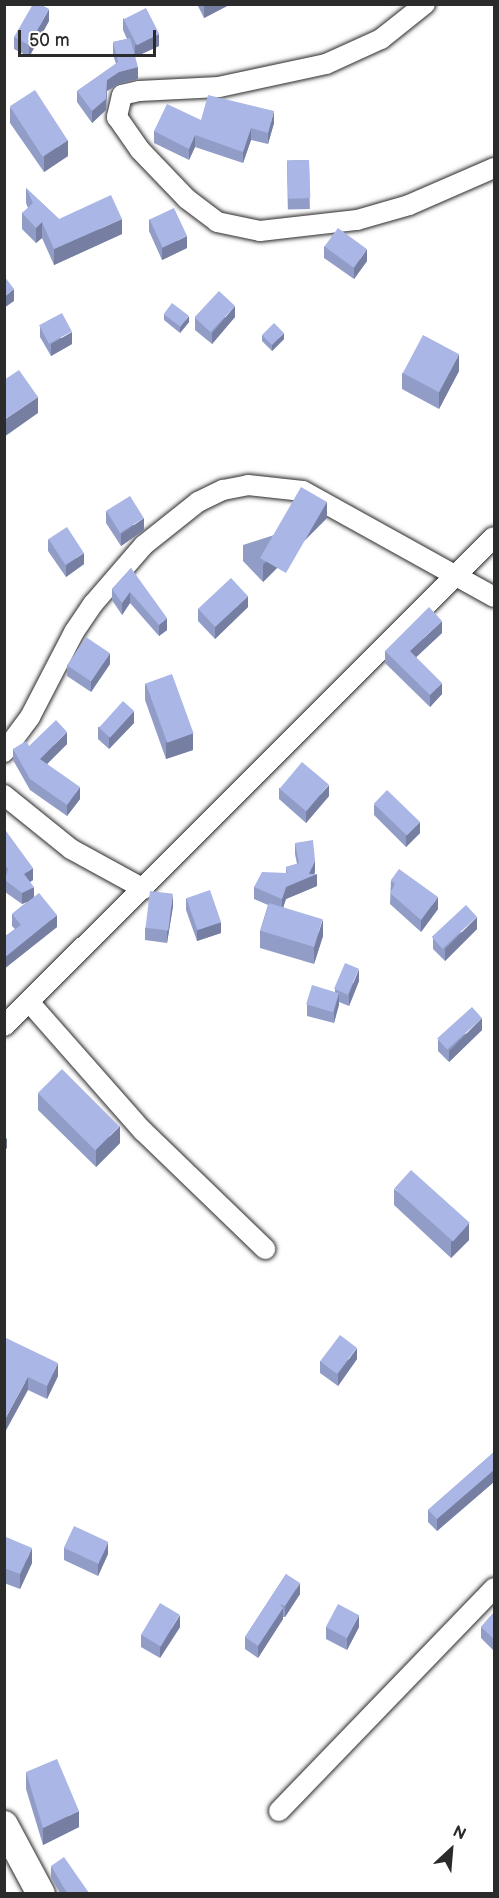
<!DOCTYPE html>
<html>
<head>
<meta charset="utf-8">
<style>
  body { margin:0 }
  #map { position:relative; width:499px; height:1898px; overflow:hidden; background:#fff; font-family:"Balsamiq Sans",sans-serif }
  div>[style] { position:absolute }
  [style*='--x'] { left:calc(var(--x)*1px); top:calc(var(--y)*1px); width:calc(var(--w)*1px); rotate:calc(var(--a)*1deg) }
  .roads { filter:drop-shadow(0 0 2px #2b2b2b) drop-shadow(0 0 2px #2b2b2b) }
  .minor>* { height:20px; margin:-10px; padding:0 10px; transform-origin:10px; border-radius:10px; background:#fff }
  .secondary>* { height:28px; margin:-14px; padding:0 14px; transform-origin:14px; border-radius:14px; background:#fff }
  .wall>* { inset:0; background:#919dc6; transform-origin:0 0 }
  .shaded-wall>* { inset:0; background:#767fa1 }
  .building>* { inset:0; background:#a9b6e6; transform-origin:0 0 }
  span { translate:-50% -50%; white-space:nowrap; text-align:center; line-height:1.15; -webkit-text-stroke:4.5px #fff; paint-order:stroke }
  .frame { position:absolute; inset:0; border:6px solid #2b2b2b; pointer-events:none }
  .north { position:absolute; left:421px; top:1820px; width:60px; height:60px; -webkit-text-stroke:4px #fff; paint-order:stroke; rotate:26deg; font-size:16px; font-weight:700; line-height:24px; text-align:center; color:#2b2b2b }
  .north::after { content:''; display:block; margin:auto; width:21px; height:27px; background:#2b2b2b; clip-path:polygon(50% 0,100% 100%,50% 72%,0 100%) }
  .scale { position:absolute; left:18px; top:30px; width:138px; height:27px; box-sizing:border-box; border:3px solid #2b2b2b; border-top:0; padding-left:8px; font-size:18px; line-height:21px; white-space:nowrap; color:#2b2b2b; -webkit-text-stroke:4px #fff; paint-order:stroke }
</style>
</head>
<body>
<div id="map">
  <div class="roads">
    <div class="minor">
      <i style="--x:425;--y:4;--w:56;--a:141.5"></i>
      <i style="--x:381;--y:39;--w:60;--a:155.6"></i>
      <i style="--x:326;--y:64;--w:109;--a:167.9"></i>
      <i style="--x:219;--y:87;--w:80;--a:177.1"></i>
      <i style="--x:139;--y:91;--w:17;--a:167"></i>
      <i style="--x:122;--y:95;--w:23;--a:103"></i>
      <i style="--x:117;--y:117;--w:40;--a:55.1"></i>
      <i style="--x:140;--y:150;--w:68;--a:46.2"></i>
      <i style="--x:187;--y:199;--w:38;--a:37"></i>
      <i style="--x:217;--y:222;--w:44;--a:11.8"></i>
      <i style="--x:260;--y:231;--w:98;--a:-6.5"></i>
      <i style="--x:357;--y:220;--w:54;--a:-16.1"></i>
      <i style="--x:409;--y:205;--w:93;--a:-23.5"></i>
      <i style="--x:4;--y:752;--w:44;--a:-53.4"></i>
      <i style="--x:30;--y:717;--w:96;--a:-62.6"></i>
      <i style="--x:74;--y:632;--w:34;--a:-56"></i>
      <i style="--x:93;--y:604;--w:78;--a:-49.2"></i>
      <i style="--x:144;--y:545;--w:69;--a:-38.5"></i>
      <i style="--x:198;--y:502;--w:28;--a:-26"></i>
      <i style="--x:223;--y:490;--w:25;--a:-11"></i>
      <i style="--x:248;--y:485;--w:55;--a:6.2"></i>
      <i style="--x:303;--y:491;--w:218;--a:29"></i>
      <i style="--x:4;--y:795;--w:86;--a:38.9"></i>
      <i style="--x:71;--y:849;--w:83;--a:28.7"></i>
      <i style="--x:30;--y:1003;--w:171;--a:48.6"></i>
      <i style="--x:143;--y:1131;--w:170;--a:44"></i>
      <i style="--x:4;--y:1026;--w:692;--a:-44.94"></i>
      <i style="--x:279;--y:1811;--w:310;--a:-46"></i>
    </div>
    <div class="secondary">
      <i style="--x:4;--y:1825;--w:78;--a:61.8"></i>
    </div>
  </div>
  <div class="wall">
    <i style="clip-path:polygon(197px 4px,231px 4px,204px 18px)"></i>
    <i style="clip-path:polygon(123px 18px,159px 46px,135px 57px,138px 79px,119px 84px,107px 91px,106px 110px,92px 123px,77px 102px,77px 91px,116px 64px,113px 54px,113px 42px,127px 39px,123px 30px)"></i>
    <i style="clip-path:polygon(49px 21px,29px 57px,14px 49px,14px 37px)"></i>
    <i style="clip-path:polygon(10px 107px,68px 156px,44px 172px,10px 123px)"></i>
    <i style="clip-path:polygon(201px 120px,274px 123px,268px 144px,251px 140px,243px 163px,195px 147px,189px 160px,154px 143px,154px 131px)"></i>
    <i style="left:309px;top:160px;width:49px;height:22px;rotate:89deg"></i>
    <i style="clip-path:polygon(26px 188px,59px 219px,122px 234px,54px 265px,42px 238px,36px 243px,22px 229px,22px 213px,28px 208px,26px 203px)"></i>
    <i style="clip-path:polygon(149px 219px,187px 248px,162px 260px,149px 231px)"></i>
    <i style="clip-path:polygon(324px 246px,367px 261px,354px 279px,324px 258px)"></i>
    <i style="clip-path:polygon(164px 314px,189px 322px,180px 333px,164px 320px)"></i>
    <i style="clip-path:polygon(235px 317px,212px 344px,195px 330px,195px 318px)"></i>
    <i style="clip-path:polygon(40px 326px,72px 344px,51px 356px,40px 337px)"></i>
    <i style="clip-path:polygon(262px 335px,284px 339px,272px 351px,262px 341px)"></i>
    <i style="clip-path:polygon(459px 371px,439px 409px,402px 389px,402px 373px)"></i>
    <i style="clip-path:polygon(106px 511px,144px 530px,121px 546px,106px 523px)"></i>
    <i style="clip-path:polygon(327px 518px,263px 582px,243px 561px,243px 545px)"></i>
    <i style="clip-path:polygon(48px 539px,84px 564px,66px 577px,48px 551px)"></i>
    <i style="clip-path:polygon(131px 568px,167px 630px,159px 636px,130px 603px,122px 615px,112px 600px,112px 589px)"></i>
    <i style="clip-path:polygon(248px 607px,215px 639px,198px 621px,198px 609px)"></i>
    <i style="clip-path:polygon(442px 633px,416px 657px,442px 694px,430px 707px,385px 663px,385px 651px)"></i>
    <i style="clip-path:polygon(110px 664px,91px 692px,67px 676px,67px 665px)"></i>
    <i style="clip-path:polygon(145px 683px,193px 750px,166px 759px,145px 700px)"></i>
    <i style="clip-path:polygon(134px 723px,109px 749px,98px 739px,98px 727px)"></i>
    <i style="clip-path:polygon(67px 744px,47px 764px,80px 799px,67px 816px,30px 790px,13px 760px,13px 749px,29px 746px)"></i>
    <i style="clip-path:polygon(279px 788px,329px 796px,306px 823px,279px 799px)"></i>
    <i style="clip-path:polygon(374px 804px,420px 833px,406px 847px,374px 815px)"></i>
    <i style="clip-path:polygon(4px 832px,33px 880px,30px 882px,34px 897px,57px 927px,4px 969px,4px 937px,15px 929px,12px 926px,12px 914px,28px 901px,22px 904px,5px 892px,6px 877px,4px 875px)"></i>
    <i style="clip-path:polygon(295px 843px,315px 872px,314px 874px,317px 886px,286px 899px,283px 907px,323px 936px,314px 964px,260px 948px,260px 931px,268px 905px,254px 899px,254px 887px,286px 873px,286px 867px,297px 864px,295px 854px)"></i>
    <i style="clip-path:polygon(391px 880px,438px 909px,421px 932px,390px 904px)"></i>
    <i style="clip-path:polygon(186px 898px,221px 933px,197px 941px,186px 910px)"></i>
    <i style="clip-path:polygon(173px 906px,167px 943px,145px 940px,145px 928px)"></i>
    <i style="clip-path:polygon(477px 929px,445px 961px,433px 949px,433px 938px)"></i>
    <i style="clip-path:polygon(359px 981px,349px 1006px,339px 1002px,334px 1023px,307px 1016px,307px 1004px,335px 992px,335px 989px)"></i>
    <i style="clip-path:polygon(482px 1030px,449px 1062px,438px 1051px,438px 1040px)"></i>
    <i style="clip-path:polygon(38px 1093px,120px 1143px,96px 1167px,38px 1110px)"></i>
    <i style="clip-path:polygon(394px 1189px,469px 1240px,451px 1258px,394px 1205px)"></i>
    <i style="clip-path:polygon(4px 1337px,58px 1376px,47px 1399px,28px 1390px)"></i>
    <i style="clip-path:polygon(357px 1359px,338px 1386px,320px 1373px,320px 1361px)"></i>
    <i style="clip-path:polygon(494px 1452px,495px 1481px,437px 1531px,428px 1522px,428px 1510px)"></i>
    <i style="clip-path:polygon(4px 1541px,32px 1563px,20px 1589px,4px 1583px)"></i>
    <i style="clip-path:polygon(64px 1548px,108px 1554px,98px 1576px,64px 1560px)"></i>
    <i style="clip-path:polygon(286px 1574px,300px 1594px,285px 1617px,283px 1617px,283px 1619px,258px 1658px,245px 1649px,245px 1637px)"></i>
    <i style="clip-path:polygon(495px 1611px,495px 1652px,481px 1638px,481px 1627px)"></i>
    <i style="clip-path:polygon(180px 1627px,160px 1658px,141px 1647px,141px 1635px)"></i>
    <i style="clip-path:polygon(326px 1627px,359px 1627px,347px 1650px,326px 1639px)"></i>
    <i style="clip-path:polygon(26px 1772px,79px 1827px,43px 1845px,26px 1789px)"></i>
    <i style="clip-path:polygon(51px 1866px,89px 1893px,60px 1893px,51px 1878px)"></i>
  </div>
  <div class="shaded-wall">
    <i style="clip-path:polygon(208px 4px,231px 4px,204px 18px,204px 6px)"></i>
    <i style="clip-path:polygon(49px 9px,49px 21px,29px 57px,29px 45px)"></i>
    <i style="clip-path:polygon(159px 34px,159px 46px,135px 57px,135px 45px)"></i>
    <i style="clip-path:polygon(138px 67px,138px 79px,119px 84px,107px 91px,106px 110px,92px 123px,92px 111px,107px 80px,119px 72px)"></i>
    <i style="clip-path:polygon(274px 111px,274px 123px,268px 144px,268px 133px)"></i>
    <i style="clip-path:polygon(251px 128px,251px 140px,243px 163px,243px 152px)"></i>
    <i style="clip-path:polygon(195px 135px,195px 147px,189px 160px,189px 149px)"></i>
    <i style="clip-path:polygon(68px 140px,68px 156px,44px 172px,44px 156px)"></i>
    <i style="clip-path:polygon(122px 219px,122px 234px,54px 265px,54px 249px)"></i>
    <i style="clip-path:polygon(42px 222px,42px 238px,36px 243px,36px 228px)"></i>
    <i style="clip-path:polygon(187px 236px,187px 248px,162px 260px,162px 248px)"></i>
    <i style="clip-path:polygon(367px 249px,367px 261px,354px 279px,354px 268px)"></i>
    <i style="clip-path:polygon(14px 289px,14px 301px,4px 308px,4px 297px)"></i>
    <i style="clip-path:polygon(235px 306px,235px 317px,212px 344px,212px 333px)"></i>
    <i style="clip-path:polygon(189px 316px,189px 322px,180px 333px,180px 327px)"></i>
    <i style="clip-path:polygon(72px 332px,72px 344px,51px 356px,51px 344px)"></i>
    <i style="clip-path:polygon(284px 333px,284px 339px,272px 351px,272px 345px)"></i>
    <i style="clip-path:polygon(459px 354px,459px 371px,439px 409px,439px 392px)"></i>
    <i style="clip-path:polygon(38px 397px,38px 413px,4px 437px,4px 420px)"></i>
    <i style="clip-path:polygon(327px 502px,327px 518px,263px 582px,263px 565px)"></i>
    <i style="clip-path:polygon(144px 518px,144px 530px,121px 546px,121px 534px)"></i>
    <i style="clip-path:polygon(84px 553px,84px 564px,66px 577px,66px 565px)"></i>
    <i style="clip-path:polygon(130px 592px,130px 603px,122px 615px,122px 603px)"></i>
    <i style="clip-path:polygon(248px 596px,248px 607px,215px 639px,215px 627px)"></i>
    <i style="clip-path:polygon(167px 618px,167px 630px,159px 636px,159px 625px)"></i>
    <i style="clip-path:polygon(442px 621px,442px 633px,410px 663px,410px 651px)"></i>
    <i style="clip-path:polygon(110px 653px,110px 664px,91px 692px,91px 681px)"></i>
    <i style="clip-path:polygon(442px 683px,442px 694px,430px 707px,430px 695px)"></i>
    <i style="clip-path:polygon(134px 711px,134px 723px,109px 749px,109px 737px)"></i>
    <i style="clip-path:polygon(67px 732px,67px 744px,40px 771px,40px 759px)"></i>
    <i style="clip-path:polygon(193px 733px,193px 750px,166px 759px,166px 742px)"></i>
    <i style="clip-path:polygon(329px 785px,329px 796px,306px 823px,306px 811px)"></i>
    <i style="clip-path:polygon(80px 787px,80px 799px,67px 816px,67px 805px)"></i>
    <i style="clip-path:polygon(420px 822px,420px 833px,406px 847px,406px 835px)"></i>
    <i style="clip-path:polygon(315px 860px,315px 872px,314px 875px,317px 874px,317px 886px,286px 899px,282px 911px,282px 899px,286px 887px,309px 874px)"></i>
    <i style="clip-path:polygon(33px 868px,33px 880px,24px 886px,24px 874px)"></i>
    <i style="clip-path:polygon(34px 887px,34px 899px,22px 904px,22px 893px)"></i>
    <i style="clip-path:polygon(173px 894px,173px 906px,167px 943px,167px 932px)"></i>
    <i style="clip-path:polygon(438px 897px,438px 909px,421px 932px,421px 920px)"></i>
    <i style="clip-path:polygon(57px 915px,57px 927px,4px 969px,4px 958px)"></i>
    <i style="clip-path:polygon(477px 917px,477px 929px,445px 961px,445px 949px)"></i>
    <i style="clip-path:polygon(323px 919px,323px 936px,314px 964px,314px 947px)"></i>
    <i style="clip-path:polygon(221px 922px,221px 933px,197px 941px,197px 929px)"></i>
    <i style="clip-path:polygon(359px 969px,359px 981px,349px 1006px,349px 994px)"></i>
    <i style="clip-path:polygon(339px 993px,339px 1005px,334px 1023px,334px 1012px)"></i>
    <i style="clip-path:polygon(482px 1018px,482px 1030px,449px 1062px,449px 1051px)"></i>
    <i style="clip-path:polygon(120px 1126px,120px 1143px,96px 1167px,96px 1150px)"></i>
    <i style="clip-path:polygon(7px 1138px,7px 1148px,4px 1151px,4px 1141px)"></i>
    <i style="clip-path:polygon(469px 1223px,469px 1240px,451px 1258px,451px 1242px)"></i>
    <i style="clip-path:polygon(357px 1348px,357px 1359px,338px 1386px,338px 1374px)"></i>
    <i style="clip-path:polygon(58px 1363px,58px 1376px,47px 1399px,47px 1386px)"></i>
    <i style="clip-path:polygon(28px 1377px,28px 1390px,4px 1434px,4px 1421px)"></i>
    <i style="clip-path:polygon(495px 1469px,495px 1481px,437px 1531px,437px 1519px)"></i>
    <i style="clip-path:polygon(108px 1542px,108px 1554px,98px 1576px,98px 1565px)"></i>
    <i style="clip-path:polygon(32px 1548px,32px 1563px,20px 1589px,20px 1574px)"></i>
    <i style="clip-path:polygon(300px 1583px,300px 1594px,285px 1617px,285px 1606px)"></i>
    <i style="clip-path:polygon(283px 1608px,283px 1619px,258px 1658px,258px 1646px)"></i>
    <i style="clip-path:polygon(180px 1615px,180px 1627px,160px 1658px,160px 1647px)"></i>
    <i style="clip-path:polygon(359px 1615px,359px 1627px,347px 1650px,347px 1638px)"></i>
    <i style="clip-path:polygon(79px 1811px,79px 1827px,43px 1845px,43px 1828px)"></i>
  </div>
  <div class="building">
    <i style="clip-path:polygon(33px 4px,40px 4px,49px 9px,29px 45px,14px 37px)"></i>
    <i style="left:146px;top:8px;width:29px;height:25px;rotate:63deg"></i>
    <i style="clip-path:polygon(130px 38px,138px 67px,119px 72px,107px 80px,106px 99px,92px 111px,77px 91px,118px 62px,113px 42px)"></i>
    <i style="left:35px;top:90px;width:60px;height:30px;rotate:57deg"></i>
    <i style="clip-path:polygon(208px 95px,274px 111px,268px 133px,251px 128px,243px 152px,195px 135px,189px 149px,154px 131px,167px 104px,201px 120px)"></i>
    <i style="left:309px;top:160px;width:38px;height:22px;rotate:88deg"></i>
    <i style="clip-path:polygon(26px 188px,59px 219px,111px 195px,122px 219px,54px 249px,42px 222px,36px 228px,22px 213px,33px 203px)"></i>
    <i style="left:174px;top:208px;width:31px;height:27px;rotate:65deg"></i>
    <i style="left:338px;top:228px;width:36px;height:23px;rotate:36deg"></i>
    <i style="clip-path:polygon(4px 276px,14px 289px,4px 297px)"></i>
    <i style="left:219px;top:291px;width:22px;height:36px;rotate:43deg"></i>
    <i style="left:172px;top:303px;width:21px;height:14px;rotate:37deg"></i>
    <i style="left:62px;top:313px;width:21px;height:26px;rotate:62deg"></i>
    <i style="left:274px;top:323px;width:14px;height:17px;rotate:45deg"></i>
    <i style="left:423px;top:335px;width:41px;height:43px;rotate:28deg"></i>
    <i style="clip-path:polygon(19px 370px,38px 397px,4px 420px,4px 380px)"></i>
    <i style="left:301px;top:487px;width:30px;height:82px;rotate:30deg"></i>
    <i style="left:130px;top:496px;width:26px;height:28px;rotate:58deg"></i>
    <i style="left:67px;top:527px;width:31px;height:22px;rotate:57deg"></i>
    <i style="clip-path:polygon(131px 568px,167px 618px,159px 625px,130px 592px,122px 603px,112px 589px)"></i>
    <i style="left:231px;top:578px;width:25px;height:45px;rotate:47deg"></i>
    <i style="clip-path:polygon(429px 607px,442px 621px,410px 651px,442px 683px,430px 695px,385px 651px)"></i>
    <i style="left:86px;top:637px;width:29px;height:34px;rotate:34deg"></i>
    <i style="left:172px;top:674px;width:63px;height:28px;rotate:70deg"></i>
    <i style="left:123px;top:701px;width:15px;height:36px;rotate:42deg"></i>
    <i style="clip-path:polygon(56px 720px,67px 732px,40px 759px,80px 787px,67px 805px,30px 779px,13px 749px,26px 741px,29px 746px)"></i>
    <i style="left:302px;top:762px;width:35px;height:35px;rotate:40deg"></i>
    <i style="left:387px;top:790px;width:46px;height:19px;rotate:44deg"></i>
    <i style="clip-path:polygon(6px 831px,33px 868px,24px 874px,34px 887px,22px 893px,5px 880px,8px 869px,4px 863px,4px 832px)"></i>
    <i style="clip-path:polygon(313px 840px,315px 860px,309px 874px,317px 874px,286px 887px,282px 899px,254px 887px,262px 872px,287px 873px,286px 867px,299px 863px,295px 843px)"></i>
    <i style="clip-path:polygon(399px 869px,438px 897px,421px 920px,390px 893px,395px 884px,391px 880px)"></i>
    <i style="left:210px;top:890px;width:34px;height:25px;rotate:71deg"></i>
    <i style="left:150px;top:891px;width:23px;height:37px;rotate:7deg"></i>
    <i style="clip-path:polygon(39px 893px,57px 915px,4px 958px,4px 937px,21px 925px,12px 914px)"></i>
    <i style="left:269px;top:903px;width:56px;height:29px;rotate:17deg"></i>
    <i style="left:466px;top:905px;width:16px;height:47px;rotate:47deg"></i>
    <i style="left:345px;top:963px;width:15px;height:28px;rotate:23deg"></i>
    <i style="left:312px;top:985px;width:28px;height:20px;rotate:17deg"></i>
    <i style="left:472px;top:1007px;width:15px;height:47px;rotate:48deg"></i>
    <i style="left:62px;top:1069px;width:81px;height:34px;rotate:45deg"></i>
    <i style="left:411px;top:1170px;width:79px;height:25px;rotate:42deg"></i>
    <i style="left:340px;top:1335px;width:21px;height:33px;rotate:37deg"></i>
    <i style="clip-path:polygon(4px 1337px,58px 1363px,47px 1386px,28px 1377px,4px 1421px)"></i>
    <i style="clip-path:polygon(494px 1452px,495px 1469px,437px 1519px,428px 1510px)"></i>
    <i style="left:74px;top:1526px;width:38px;height:24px;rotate:25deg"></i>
    <i style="clip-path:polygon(6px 1537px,32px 1548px,20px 1574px,4px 1568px,4px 1541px)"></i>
    <i style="clip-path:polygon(286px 1574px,300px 1583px,285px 1606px,280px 1604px,283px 1608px,258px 1646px,245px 1637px)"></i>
    <i style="left:160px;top:1603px;width:23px;height:37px;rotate:31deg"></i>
    <i style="left:338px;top:1604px;width:24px;height:26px;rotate:28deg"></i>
    <i style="clip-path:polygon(495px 1611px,495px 1640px,481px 1627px)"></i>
    <i style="clip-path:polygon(57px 1759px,79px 1811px,43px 1828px,26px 1772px)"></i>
    <i style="clip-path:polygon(64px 1857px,89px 1893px,67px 1893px,51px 1866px)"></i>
  </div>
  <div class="frame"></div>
  <div class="north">N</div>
  <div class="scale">50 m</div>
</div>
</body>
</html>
